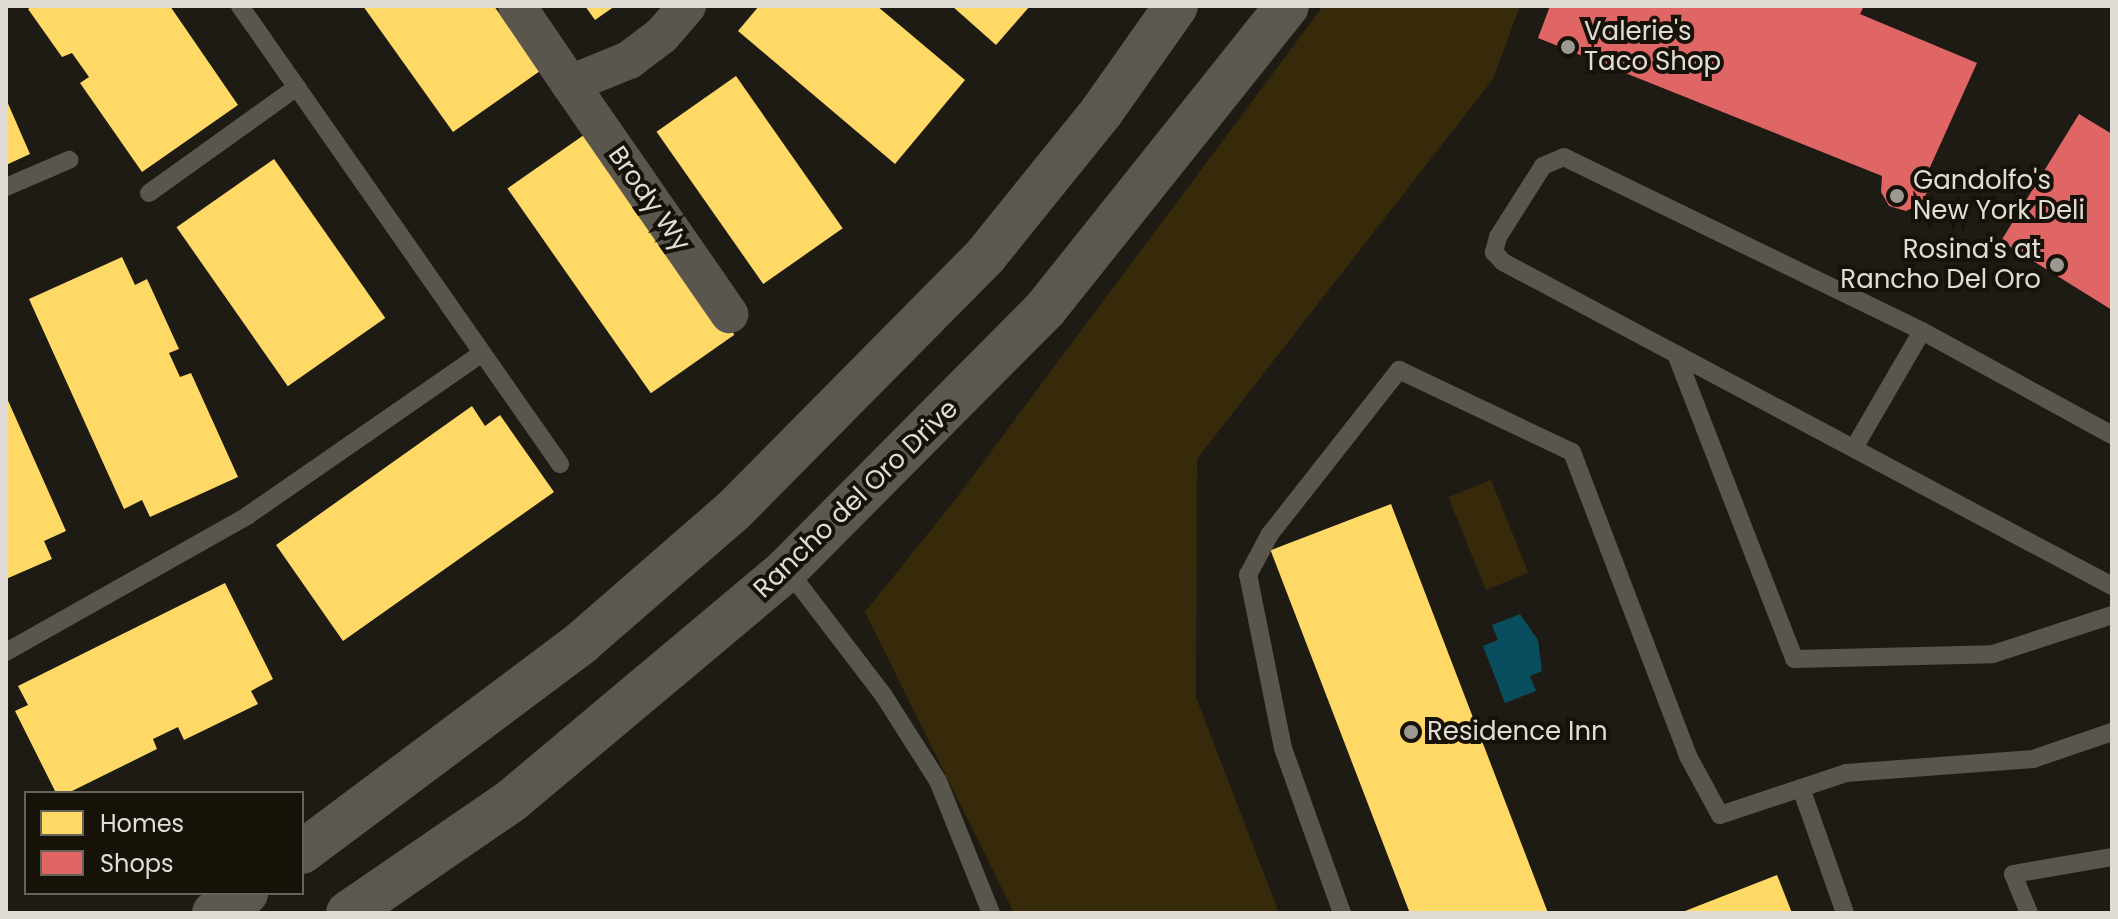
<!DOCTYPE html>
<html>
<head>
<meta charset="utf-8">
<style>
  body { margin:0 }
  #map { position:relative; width:2118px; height:919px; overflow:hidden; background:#1d1b14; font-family:Poppins,sans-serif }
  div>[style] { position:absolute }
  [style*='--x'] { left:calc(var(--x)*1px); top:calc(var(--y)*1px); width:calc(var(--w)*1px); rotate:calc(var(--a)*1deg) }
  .green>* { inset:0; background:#362a0a; transform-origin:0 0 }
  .water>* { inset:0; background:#094e5e }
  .homes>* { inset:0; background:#ffd966; transform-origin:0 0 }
  .shops>* { inset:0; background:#e06666 }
  .service>* { height:18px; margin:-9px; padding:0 9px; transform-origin:9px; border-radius:9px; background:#59564e }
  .minor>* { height:38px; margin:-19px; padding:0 19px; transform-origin:19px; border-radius:19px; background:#59564e }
  .secondary>* { height:44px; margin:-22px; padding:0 22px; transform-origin:22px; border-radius:22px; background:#5d584f }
  .dots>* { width:22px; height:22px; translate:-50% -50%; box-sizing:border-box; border:4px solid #171207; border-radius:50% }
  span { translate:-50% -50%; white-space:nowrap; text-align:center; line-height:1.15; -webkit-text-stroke:8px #171207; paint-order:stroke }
  .poi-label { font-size:26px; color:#e1ddd6 }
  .left { translate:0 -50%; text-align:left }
  .right { translate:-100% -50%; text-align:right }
  .street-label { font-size:26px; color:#e1ddd6 }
  .frame { position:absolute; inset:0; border:8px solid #e1ddd6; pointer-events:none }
  .legend { position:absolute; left:24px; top:791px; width:280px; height:104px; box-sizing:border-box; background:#171207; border:2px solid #68635a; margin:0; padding:10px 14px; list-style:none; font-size:24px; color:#e1ddd6 }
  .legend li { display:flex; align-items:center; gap:16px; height:40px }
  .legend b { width:40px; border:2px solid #68635a }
</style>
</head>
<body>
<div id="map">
  <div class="green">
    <i style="clip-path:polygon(1323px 6px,1520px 6px,1493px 79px,1197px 459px,1196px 697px,1279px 913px,1014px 913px,865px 612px,955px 500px)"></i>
    <i style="left:1491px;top:480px;width:100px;height:46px;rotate:68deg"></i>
  </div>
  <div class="water">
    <i style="clip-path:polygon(1520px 614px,1538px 640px,1542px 671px,1530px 676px,1536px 691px,1505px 703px,1483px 646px,1498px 640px,1492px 625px)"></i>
  </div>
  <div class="homes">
    <i style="clip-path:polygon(33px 6px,170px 6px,238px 105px,142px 172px,80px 83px,89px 77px,72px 53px,62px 57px,28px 9px)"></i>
    <i style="clip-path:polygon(363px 6px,494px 6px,540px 71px,453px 132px)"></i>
    <i style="clip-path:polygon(585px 6px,615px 6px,595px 20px)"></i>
    <i style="clip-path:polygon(759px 6px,877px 6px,965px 80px,895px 164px,738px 31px)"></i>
    <i style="clip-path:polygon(952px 6px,1030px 6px,996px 45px)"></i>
    <i style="left:736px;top:76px;width:186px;height:97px;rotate:55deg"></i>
    <i style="clip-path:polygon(6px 99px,30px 154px,6px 165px)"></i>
    <i style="left:591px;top:130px;width:250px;height:102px;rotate:55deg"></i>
    <i style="left:274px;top:159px;width:194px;height:119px;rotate:55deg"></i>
    <i style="clip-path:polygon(122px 257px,135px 285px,147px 279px,179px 349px,169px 353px,180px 377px,191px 373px,238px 477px,150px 517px,142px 500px,124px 509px,29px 299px)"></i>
    <i style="clip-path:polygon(6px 396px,66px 531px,44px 541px,52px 559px,6px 579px)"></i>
    <i style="clip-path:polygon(472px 406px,485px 426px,500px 415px,554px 492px,343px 641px,276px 545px)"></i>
    <i style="left:1391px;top:504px;width:439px;height:129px;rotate:69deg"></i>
    <i style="clip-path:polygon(225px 583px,273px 679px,251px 691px,258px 704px,184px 740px,178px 727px,153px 739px,157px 749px,68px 793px,56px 793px,15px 711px,28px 705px,18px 686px)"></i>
    <i style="clip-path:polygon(1777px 875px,1792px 913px,1680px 913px)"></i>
  </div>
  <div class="shops">
    <i style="clip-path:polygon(1550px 6px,1864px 6px,1860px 14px,1977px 63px,1926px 176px,1928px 191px,1920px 204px,1906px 211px,1889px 206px,1881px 192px,1882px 176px,1538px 38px)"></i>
    <i style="clip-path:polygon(2079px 114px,2112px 134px,2112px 310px,2001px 241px)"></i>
  </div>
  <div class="service">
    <i style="--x:240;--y:6;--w:559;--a:55.06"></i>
    <i style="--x:6;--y:187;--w:69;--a:-23.2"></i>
    <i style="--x:149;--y:193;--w:182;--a:-35.6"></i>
    <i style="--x:1676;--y:354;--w:327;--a:68.8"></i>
    <i style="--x:1794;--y:659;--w:199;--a:-1.4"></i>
    <i style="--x:1993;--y:654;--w:125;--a:-18.1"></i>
    <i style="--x:2112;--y:435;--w:217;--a:-151.3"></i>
    <i style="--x:1922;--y:331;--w:398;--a:-154.1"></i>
    <i style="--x:1564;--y:157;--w:23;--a:157"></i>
    <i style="--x:1543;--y:166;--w:84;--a:122.4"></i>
    <i style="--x:1498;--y:237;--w:16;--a:105"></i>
    <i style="--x:1494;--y:252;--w:13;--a:48"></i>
    <i style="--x:1503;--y:262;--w:690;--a:28.01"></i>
    <i style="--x:1854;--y:448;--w:135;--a:-59.8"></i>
    <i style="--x:787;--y:569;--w:160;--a:52.6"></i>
    <i style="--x:884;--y:696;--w:101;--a:57.6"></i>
    <i style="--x:938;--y:781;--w:142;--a:68.1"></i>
    <i style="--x:6;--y:652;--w:277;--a:-29.4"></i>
    <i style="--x:247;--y:516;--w:286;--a:-34.7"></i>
    <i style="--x:1801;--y:788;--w:133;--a:70.6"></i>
    <i style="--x:1342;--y:913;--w:175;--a:-109.7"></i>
    <i style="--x:1283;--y:748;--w:177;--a:-101.4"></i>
    <i style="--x:1248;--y:575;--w:47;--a:-61.8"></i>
    <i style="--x:1270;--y:534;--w:209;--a:-51.8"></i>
    <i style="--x:1399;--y:370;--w:191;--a:25.4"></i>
    <i style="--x:1572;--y:452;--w:325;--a:69.1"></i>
    <i style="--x:1688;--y:756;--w:67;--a:61.5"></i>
    <i style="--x:1720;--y:815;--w:133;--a:-18.4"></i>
    <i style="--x:1846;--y:773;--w:188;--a:-4.3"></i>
    <i style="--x:2033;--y:759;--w:83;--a:-18.9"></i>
    <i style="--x:2029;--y:913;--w:42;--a:-112.3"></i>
    <i style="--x:2013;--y:874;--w:100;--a:-9.7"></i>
  </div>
  <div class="minor">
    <i style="--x:517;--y:6;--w:94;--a:55.8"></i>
    <i style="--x:570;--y:84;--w:64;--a:-22.1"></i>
    <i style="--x:629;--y:60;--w:41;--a:-37.1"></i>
    <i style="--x:662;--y:35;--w:38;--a:-49"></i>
    <i style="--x:570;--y:84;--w:280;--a:55.3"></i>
  </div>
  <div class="secondary">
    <i style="--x:302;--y:852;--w:349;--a:-36.8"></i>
    <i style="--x:581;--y:643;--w:201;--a:-41"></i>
    <i style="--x:733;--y:511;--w:360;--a:-45.3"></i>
    <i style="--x:986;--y:255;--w:185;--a:-51.1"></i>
    <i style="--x:1102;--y:111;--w:128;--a:-54.8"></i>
    <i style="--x:214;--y:913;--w:38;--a:-32"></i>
    <i style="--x:348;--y:913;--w:198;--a:-34.5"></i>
    <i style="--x:511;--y:801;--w:361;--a:-40"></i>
    <i style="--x:787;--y:569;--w:368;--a:-45.2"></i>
    <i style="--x:1046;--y:308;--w:386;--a:-51.4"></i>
  </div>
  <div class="dots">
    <i style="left:1568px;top:47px;background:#9c9992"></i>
    <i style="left:1897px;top:196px;background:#9c9992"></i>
    <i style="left:2057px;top:265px;background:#9c9992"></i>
    <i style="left:1411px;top:732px;background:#9c9992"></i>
  </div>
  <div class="poi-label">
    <span class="left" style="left:1584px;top:47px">Valerie's<br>Taco Shop</span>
    <span class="left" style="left:1913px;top:196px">Gandolfo's<br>New York Deli</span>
    <span class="right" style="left:2041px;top:265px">Rosina's at<br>Rancho Del Oro</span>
    <span class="left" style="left:1427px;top:732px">Residence Inn</span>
  </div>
  <div class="street-label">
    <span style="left:649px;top:199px;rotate:55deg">Brody Wy</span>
    <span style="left:856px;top:499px;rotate:-44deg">Rancho del Oro Drive</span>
  </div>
  <div class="frame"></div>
  <ul class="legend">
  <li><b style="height:22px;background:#ffd966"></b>Homes</li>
  <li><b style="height:22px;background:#e06666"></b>Shops</li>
  </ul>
</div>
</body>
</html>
